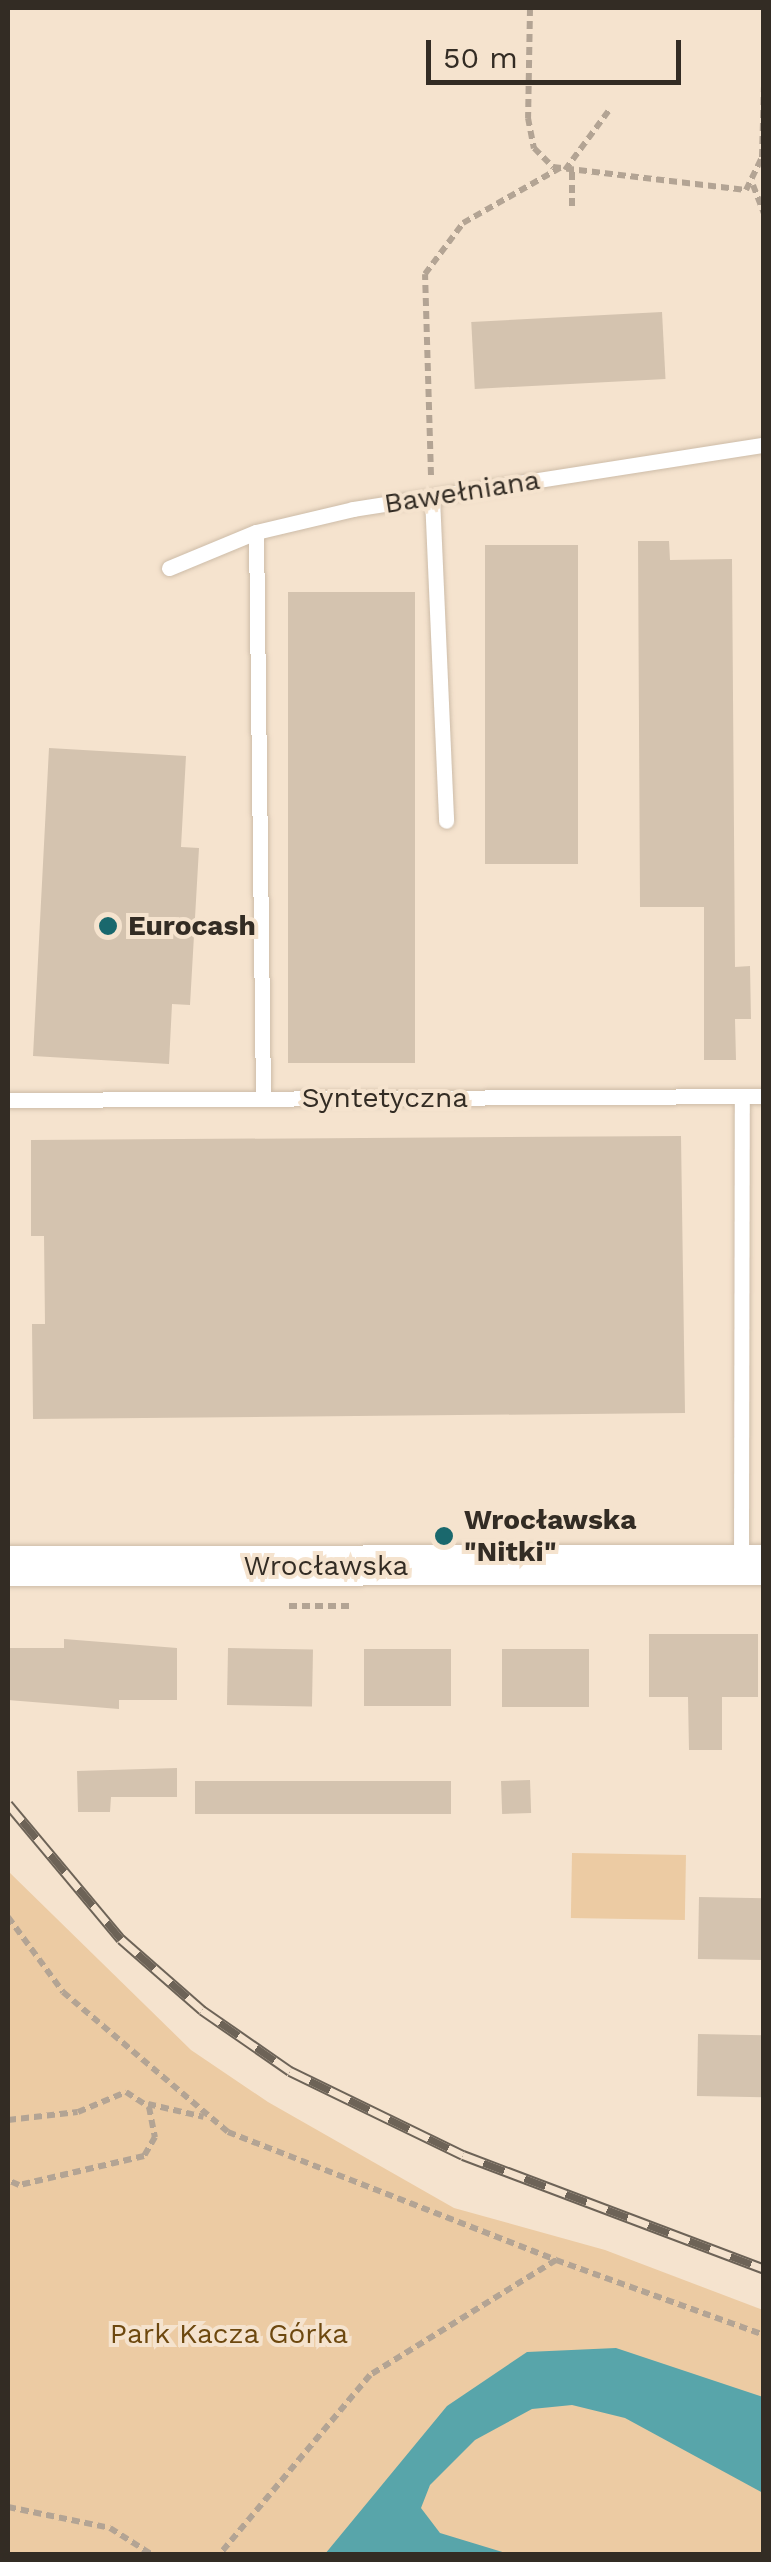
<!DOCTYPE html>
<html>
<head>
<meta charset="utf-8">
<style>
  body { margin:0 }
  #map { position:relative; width:771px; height:2562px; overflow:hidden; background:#f5e3ce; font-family:"Work Sans",sans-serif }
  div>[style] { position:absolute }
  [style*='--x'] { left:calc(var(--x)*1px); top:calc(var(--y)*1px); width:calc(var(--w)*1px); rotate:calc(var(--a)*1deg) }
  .green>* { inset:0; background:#eccba3; transform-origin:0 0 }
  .water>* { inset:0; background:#58a5aa }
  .building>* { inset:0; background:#d4c3af; transform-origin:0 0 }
  .path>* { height:6px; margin-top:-3px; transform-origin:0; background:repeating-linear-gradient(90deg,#b3a494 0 8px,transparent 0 13px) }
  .roads { filter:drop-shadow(0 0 2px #cdbca8) drop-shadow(0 0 2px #cdbca8) }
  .service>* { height:15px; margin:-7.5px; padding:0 7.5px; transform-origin:7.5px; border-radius:7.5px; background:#fff }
  .tertiary>* { height:40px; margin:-20px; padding:0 20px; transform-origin:20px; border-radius:20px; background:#fff }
  .rail>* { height:11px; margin-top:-5.5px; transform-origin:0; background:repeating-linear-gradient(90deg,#f5e3ce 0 22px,#6d6357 0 44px); box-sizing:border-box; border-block:2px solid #6d6357 }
  .dots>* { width:28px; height:28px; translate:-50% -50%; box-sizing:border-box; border:5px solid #f5e3ce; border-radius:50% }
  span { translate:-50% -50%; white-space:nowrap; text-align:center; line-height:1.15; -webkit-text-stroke:8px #f5e3ce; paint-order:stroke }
  .street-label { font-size:28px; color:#332c24 }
  .poi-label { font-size:28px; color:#332c24; font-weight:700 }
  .left { translate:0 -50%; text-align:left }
  .park-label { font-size:28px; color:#6d480f }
  .frame { position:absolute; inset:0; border:10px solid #332c24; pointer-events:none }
  .scale { position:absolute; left:426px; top:40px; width:255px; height:45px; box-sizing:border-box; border:5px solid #332c24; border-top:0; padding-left:12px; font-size:30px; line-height:35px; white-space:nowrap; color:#332c24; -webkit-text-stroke:8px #f5e3ce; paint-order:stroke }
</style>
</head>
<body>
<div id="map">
  <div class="green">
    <i style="left:572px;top:1853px;width:114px;height:65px;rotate:1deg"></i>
    <i style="clip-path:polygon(8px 1871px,191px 2050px,268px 2102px,454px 2208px,605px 2250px,763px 2310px,763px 2554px,8px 2554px)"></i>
  </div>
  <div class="water">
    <i style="clip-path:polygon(616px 2348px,763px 2397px,763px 2493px,625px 2418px,572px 2405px,532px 2409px,475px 2440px,430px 2485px,421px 2508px,440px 2533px,509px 2554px,325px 2554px,447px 2406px,527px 2352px)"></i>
  </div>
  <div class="building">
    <i style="left:662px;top:312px;width:67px;height:191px;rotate:87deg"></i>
    <i style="clip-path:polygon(638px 541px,669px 541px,670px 560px,732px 559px,735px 967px,750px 966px,751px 1019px,735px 1019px,736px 1060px,704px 1060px,704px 907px,640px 907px)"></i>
    <i style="left:578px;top:545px;width:319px;height:93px;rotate:90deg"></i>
    <i style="left:288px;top:592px;width:127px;height:471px"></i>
    <i style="clip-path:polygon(49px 748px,186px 756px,181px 847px,199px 848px,190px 1005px,172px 1004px,169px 1064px,33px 1056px)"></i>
    <i style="clip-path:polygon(681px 1136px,685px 1413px,33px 1419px,32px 1324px,45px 1324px,44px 1236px,31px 1236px,31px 1140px)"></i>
    <i style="clip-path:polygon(649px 1634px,758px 1634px,758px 1697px,722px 1697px,722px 1750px,689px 1750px,688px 1697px,649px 1697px)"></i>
    <i style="clip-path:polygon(64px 1639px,177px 1648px,177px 1700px,119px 1700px,119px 1709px,8px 1700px,8px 1648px,64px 1648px)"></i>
    <i style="left:228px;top:1648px;width:85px;height:57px;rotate:1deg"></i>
    <i style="left:364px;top:1649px;width:87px;height:57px"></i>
    <i style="left:502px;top:1649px;width:87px;height:58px"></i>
    <i style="clip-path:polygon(177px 1768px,177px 1797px,111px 1797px,110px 1812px,78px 1812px,77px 1771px)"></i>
    <i style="left:530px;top:1780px;width:33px;height:29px;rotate:88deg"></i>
    <i style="left:451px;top:1781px;width:33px;height:256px;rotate:90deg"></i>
    <i style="left:699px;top:1897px;width:65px;height:62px;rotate:1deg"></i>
    <i style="left:698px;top:2034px;width:66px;height:62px;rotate:1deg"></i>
  </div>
  <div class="path">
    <i style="--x:530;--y:8;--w:110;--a:91"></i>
    <i style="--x:528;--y:118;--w:31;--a:79"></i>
    <i style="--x:534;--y:148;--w:27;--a:45"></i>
    <i style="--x:553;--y:167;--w:194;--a:6.8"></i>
    <i style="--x:746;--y:190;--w:37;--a:-64"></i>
    <i style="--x:762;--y:157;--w:70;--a:-88.4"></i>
    <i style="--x:565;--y:170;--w:76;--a:-53.6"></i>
    <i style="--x:753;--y:185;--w:30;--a:69"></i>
    <i style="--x:572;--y:206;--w:34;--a:-90"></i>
    <i style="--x:431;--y:475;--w:201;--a:-91.7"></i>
    <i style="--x:425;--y:274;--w:64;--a:-53.3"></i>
    <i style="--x:463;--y:223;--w:112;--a:-29.6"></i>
    <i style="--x:289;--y:1606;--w:62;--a:0"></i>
    <i style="--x:8;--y:1917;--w:93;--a:53.7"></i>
    <i style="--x:63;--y:1992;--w:216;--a:40.3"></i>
    <i style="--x:228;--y:2132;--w:352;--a:21.3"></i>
    <i style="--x:556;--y:2260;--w:219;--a:148.3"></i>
    <i style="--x:370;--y:2375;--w:234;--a:130"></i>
    <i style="--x:148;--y:2104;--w:57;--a:13.1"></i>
    <i style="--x:8;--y:2120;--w:70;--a:-6.5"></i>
    <i style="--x:78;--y:2112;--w:52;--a:-22.6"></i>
    <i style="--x:126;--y:2092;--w:27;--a:33"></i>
    <i style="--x:149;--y:2107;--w:31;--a:79"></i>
    <i style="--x:155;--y:2137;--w:22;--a:120"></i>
    <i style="--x:144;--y:2156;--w:128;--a:166.9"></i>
    <i style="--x:19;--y:2185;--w:12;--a:-156"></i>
    <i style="--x:556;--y:2260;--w:221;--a:19.8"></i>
    <i style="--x:8;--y:2507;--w:104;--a:11.6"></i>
    <i style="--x:110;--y:2528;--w:49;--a:32.4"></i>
  </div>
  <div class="roads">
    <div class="service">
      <i style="--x:432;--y:497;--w:324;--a:87.5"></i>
      <i style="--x:256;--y:532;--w:566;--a:89.29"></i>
      <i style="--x:169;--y:568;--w:94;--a:-22.5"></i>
      <i style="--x:256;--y:532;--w:100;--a:-13.3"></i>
      <i style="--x:353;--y:509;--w:416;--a:-8.9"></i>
      <i style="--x:8;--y:1100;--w:756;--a:-0.3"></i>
      <i style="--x:741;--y:1562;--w:466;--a:-89.9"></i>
    </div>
    <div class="tertiary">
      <i style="--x:8;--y:1566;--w:756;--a:-0.08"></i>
    </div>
  </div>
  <div class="rail">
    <i style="--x:8;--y:1804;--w:176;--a:50.1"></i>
    <i style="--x:121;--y:1939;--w:108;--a:41.2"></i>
    <i style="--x:202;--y:2010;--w:107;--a:34.7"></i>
    <i style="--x:290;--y:2071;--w:192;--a:25.9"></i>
    <i style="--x:463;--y:2155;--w:322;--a:20.7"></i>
  </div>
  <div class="dots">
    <i style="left:108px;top:926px;background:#1a686d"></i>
    <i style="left:444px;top:1536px;background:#1a686d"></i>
  </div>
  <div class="street-label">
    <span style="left:462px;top:492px;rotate:-9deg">Bawełniana</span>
    <span style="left:385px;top:1098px">Syntetyczna</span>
    <span style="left:326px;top:1566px">Wrocławska</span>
  </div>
  <div class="poi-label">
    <span class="left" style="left:128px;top:926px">Eurocash</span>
    <span class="left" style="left:464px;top:1536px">Wrocławska<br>"Nitki"</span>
  </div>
  <div class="park-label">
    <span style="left:229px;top:2334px">Park Kacza Górka</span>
  </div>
  <div class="frame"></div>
  <div class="scale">50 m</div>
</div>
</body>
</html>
